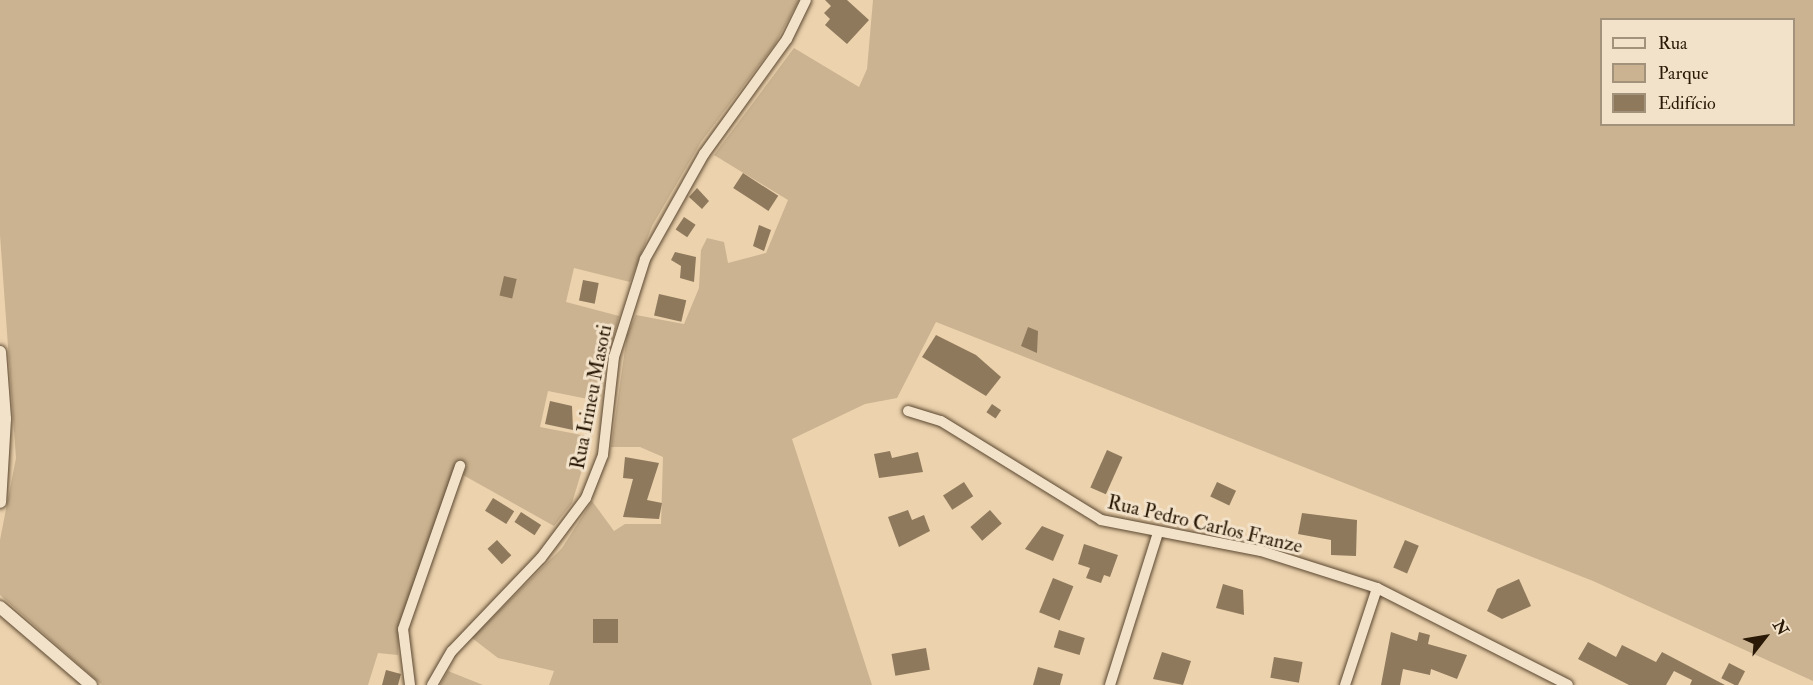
<!DOCTYPE html>
<html>
<head>
<meta charset="utf-8">
<style>
  body { margin:0 }
  #map { position:relative; width:1813px; height:685px; overflow:hidden; background:#ecd2ad; font-family:"IM FELL Double Pica",serif }
  div>[style] { position:absolute }
  [style*='--x'] { left:calc(var(--x)*1px); top:calc(var(--y)*1px); width:calc(var(--w)*1px); rotate:calc(var(--a)*1deg) }
  .green>* { inset:0; background:#cbb391 }
  .building>* { inset:0; background:#8e795d; transform-origin:0 0 }
  .roads { filter:drop-shadow(0 0 2px #5a4730) drop-shadow(0 0 2px #5a4730) }
  .minor>* { height:10px; margin:-5px; padding:0 5px; transform-origin:5px; border-radius:5px; background:#f3e2ca }
  .tertiary>* { height:12px; margin:-6px; padding:0 6px; transform-origin:6px; border-radius:6px; background:#f3e2ca }
  span { translate:-50% -50%; white-space:nowrap; text-align:center; line-height:1.15; -webkit-text-stroke:6px #f3e2ca; paint-order:stroke }
  .street-label { font-size:20px; color:#291906 }
  .legend { position:absolute; left:1600px; top:18px; width:195px; height:108px; box-sizing:border-box; background:#f3e2ca; border:2px solid #a2927c; margin:0; padding:8px 10px; list-style:none; font-size:18px; color:#291906 }
  .legend li { display:flex; align-items:center; gap:12px; height:30px }
  .legend b { width:30px; border:2px solid #a2927c }
  .north { position:absolute; left:1735px; top:607px; width:60px; height:60px; -webkit-text-stroke:4px #f3e2ca; paint-order:stroke; rotate:59deg; font-size:16px; font-weight:700; line-height:24px; text-align:center; color:#291906 }
  .north::after { content:''; display:block; margin:auto; width:21px; height:27px; background:#291906; clip-path:polygon(50% 0,100% 100%,50% 72%,0 100%) }
</style>
</head>
<body>
<div id="map">
  <div class="green">
    <i style="clip-path:polygon(0 0,799px 0,775px 44px,701px 142px,652px 226px,630px 282px,574px 268px,566px 302px,619px 316px,598px 401px,548px 391px,540px 427px,592px 437px,572px 503px,554px 526px,463px 475px,467px 465px,456px 462px,437px 532px,399px 623px,398px 655px,378px 653px,368px 685px,102px 685px,0 595px,0 540px,16px 458px,0 235px)"></i>
    <i style="clip-path:polygon(evenodd,873px 0,1813px 0,1813px 681px,1593px 581px,936px 322px,897px 398px,865px 404px,792px 439px,872px 685px,549px 685px,554px 671px,498px 658px,472px 638px,562px 548px,592px 501px,614px 531px,625px 524px,661px 524px,663px 457px,640px 447px,611px 447px,627px 335px,636px 315px,684px 324px,699px 288px,701px 250px,707px 238px,724px 242px,728px 263px,766px 253px,788px 200px,714px 155px,794px 48px,859px 87px,867px 69px,873px 0,1602px 20px,1794px 20px,1794px 124px,1602px 124px,1602px 20px)"></i>
    <i style="clip-path:polygon(448px 671px,483px 685px,440px 685px)"></i>
  </div>
  <div class="building">
    <i style="clip-path:polygon(825px 0,847px 0,869px 20px,847px 44px,825px 25px,830px 19px,824px 13px,831px 6px)"></i>
    <i style="left:743px;top:173px;width:42px;height:18px;rotate:33deg"></i>
    <i style="clip-path:polygon(697px 188px,709px 201px,702px 209px,689px 197px)"></i>
    <i style="left:684px;top:217px;width:14px;height:15px;rotate:34deg"></i>
    <i style="clip-path:polygon(759px 225px,771px 230px,764px 251px,753px 246px)"></i>
    <i style="clip-path:polygon(675px 252px,696px 257px,694px 282px,680px 278px,681px 266px,671px 260px)"></i>
    <i style="left:504px;top:276px;width:13px;height:20px;rotate:13deg"></i>
    <i style="left:583px;top:280px;width:16px;height:21px;rotate:11deg"></i>
    <i style="left:659px;top:294px;width:28px;height:22px;rotate:13deg"></i>
    <i style="clip-path:polygon(1028px 327px,1038px 331px,1037px 353px,1021px 346px)"></i>
    <i style="clip-path:polygon(936px 335px,976px 355px,1001px 377px,986px 396px,922px 357px)"></i>
    <i style="clip-path:polygon(550px 401px,572px 406px,573px 430px,545px 424px)"></i>
    <i style="left:992px;top:404px;width:11px;height:10px;rotate:34deg"></i>
    <i style="left:1107px;top:450px;width:17px;height:41px;rotate:24deg"></i>
    <i style="clip-path:polygon(890px 451px,892px 458px,918px 452px,923px 472px,879px 478px,874px 454px)"></i>
    <i style="clip-path:polygon(625px 457px,659px 463px,647px 500px,662px 503px,659px 519px,623px 517px,633px 479px,623px 478px)"></i>
    <i style="left:964px;top:482px;width:17px;height:25px;rotate:57deg"></i>
    <i style="left:1217px;top:482px;width:21px;height:16px;rotate:25deg"></i>
    <i style="left:493px;top:498px;width:25px;height:15px;rotate:32deg"></i>
    <i style="clip-path:polygon(908px 510px,912px 520px,924px 515px,930px 531px,899px 547px,888px 517px)"></i>
    <i style="left:990px;top:510px;width:18px;height:26px;rotate:49deg"></i>
    <i style="left:521px;top:512px;width:24px;height:12px;rotate:33deg"></i>
    <i style="clip-path:polygon(1302px 513px,1357px 520px,1356px 556px,1331px 555px,1331px 540px,1298px 534px)"></i>
    <i style="clip-path:polygon(1042px 526px,1064px 535px,1053px 561px,1025px 549px)"></i>
    <i style="left:497px;top:540px;width:21px;height:13px;rotate:47deg"></i>
    <i style="left:1405px;top:540px;width:15px;height:30px;rotate:23deg"></i>
    <i style="clip-path:polygon(1084px 544px,1118px 555px,1110px 577px,1104px 575px,1101px 583px,1086px 578px,1090px 568px,1078px 564px)"></i>
    <i style="left:1053px;top:578px;width:22px;height:37px;rotate:22deg"></i>
    <i style="clip-path:polygon(1519px 579px,1531px 606px,1502px 619px,1487px 611px,1497px 589px)"></i>
    <i style="clip-path:polygon(1223px 584px,1243px 590px,1244px 615px,1216px 608px)"></i>
    <i style="left:593px;top:619px;width:25px;height:24px"></i>
    <i style="left:1059px;top:630px;width:27px;height:18px;rotate:17deg"></i>
    <i style="clip-path:polygon(1391px 632px,1417px 641px,1419px 632px,1430px 635px,1428px 644px,1467px 655px,1457px 679px,1431px 669px,1430px 675px,1403px 669px,1400px 685px,1381px 685px)"></i>
    <i style="clip-path:polygon(1588px 642px,1616px 657px,1622px 645px,1656px 662px,1662px 652px,1725px 685px,1690px 685px,1692px 680px,1674px 671px,1666px 685px,1629px 685px,1578px 659px)"></i>
    <i style="left:926px;top:648px;width:22px;height:35px;rotate:80deg"></i>
    <i style="clip-path:polygon(1162px 652px,1191px 661px,1183px 685px,1153px 679px)"></i>
    <i style="left:1274px;top:657px;width:29px;height:21px;rotate:10deg"></i>
    <i style="left:1729px;top:663px;width:18px;height:17px;rotate:27deg"></i>
    <i style="clip-path:polygon(1038px 667px,1063px 674px,1060px 685px,1033px 685px)"></i>
    <i style="clip-path:polygon(386px 670px,401px 674px,398px 685px,382px 685px)"></i>
  </div>
  <div class="roads">
    <div class="minor">
      <i style="--x:908;--y:411;--w:34;--a:17"></i>
      <i style="--x:941;--y:421;--w:188;--a:31.7"></i>
      <i style="--x:1101;--y:520;--w:163;--a:11"></i>
      <i style="--x:1261;--y:551;--w:122;--a:17.7"></i>
      <i style="--x:1377;--y:588;--w:214;--a:26.9"></i>
      <i style="--x:410;--y:685;--w:56;--a:-97.1"></i>
      <i style="--x:403;--y:629;--w:173;--a:-70.7"></i>
      <i style="--x:432;--y:685;--w:39;--a:-60"></i>
      <i style="--x:452;--y:651;--w:129;--a:-46.3"></i>
      <i style="--x:541;--y:558;--w:75;--a:-53.1"></i>
      <i style="--x:586;--y:498;--w:46;--a:-68.4"></i>
      <i style="--x:603;--y:455;--w:99;--a:-83.6"></i>
      <i style="--x:614;--y:357;--w:103;--a:-72.4"></i>
      <i style="--x:645;--y:259;--w:120;--a:-60.7"></i>
      <i style="--x:704;--y:154;--w:142;--a:-54.2"></i>
      <i style="--x:787;--y:39;--w:43;--a:-64"></i>
      <i style="--x:1110;--y:685;--w:159;--a:-72.5"></i>
      <i style="--x:1345;--y:685;--w:102;--a:-71.7"></i>
    </div>
    <div class="tertiary">
      <i style="--x:0;--y:352;--w:67;--a:85.7"></i>
      <i style="--x:5;--y:419;--w:83;--a:93.4"></i>
      <i style="--x:0;--y:607;--w:120;--a:40.6"></i>
    </div>
  </div>
  <div class="street-label">
    <span style="left:591px;top:397px;rotate:-79deg">Rua Irineu Masoti</span>
    <span style="left:1205px;top:524px;rotate:13deg">Rua Pedro Carlos Franze</span>
  </div>
  <ul class="legend">
  <li><b style="height:8px;background:#f3e2ca"></b>Rua</li>
  <li><b style="height:16px;background:#cbb391"></b>Parque</li>
  <li><b style="height:16px;background:#8e795d"></b>Edifício</li>
  </ul>
  <div class="north">N</div>
</div>
</body>
</html>
